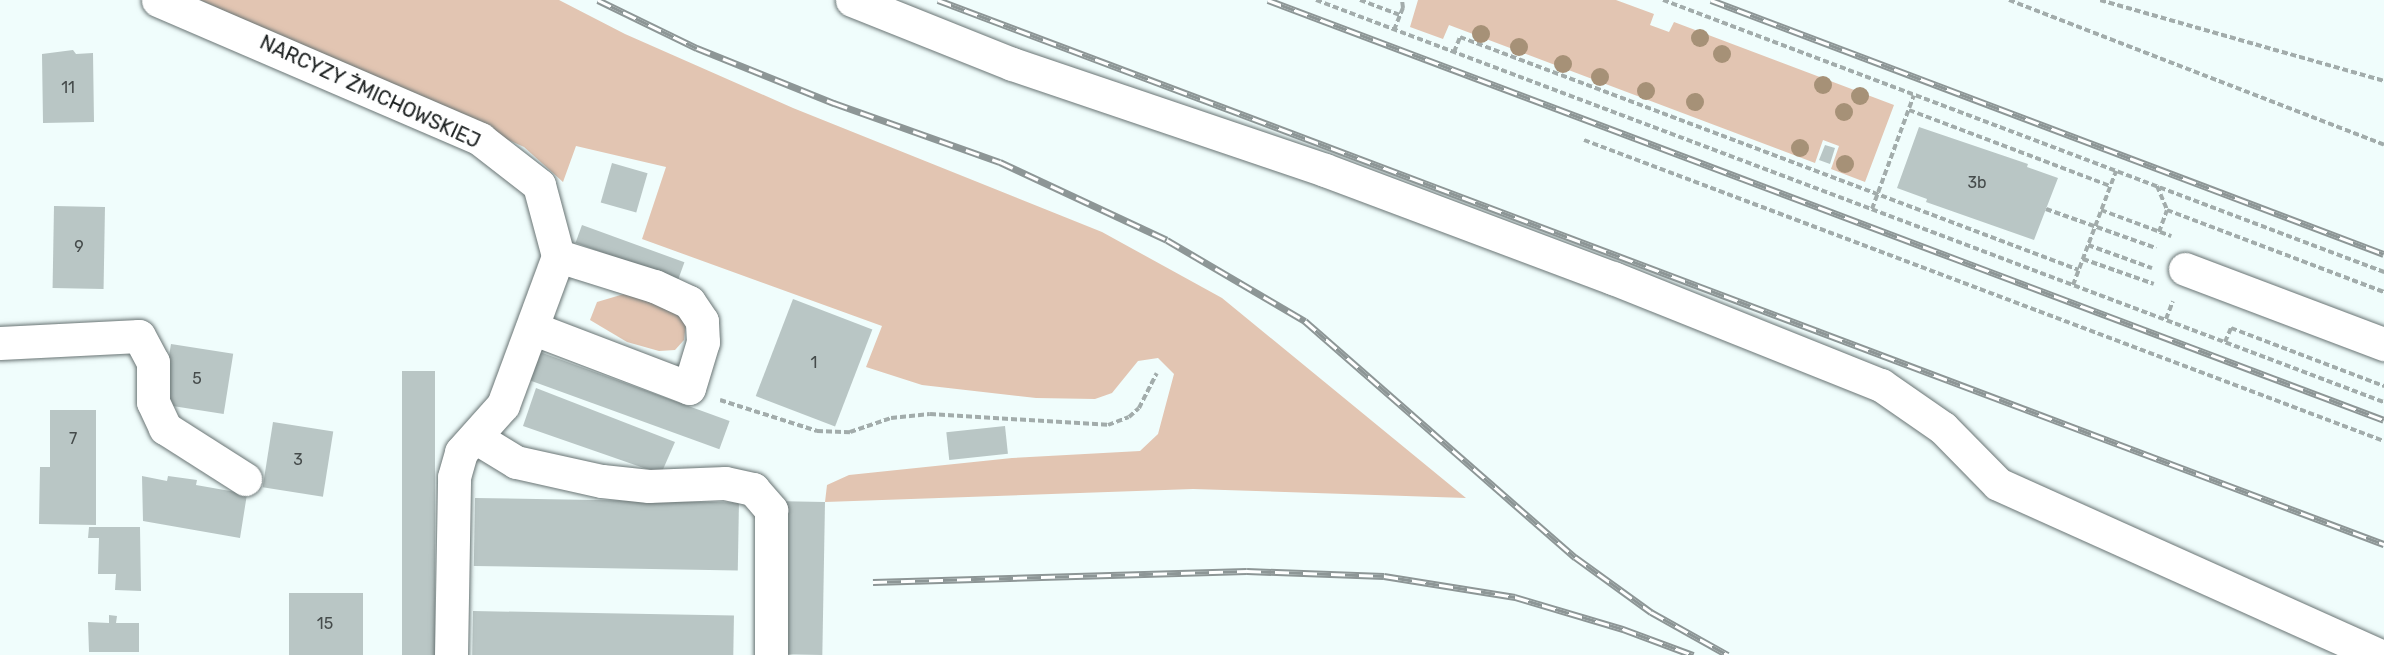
<!DOCTYPE html>
<html>
<head>
<meta charset="utf-8">
<style>
  body { margin:0 }
  #map { position:relative; width:2384px; height:655px; overflow:hidden; background:#f0fdfc; font-family:Rubik,sans-serif }
  div>[style] { position:absolute }
  [style*='--x'] { left:calc(var(--x)*1px); top:calc(var(--y)*1px); width:calc(var(--w)*1px); rotate:calc(var(--a)*1deg) }
  .green>* { inset:0; background:#e2c5b2 }
  .building>* { inset:0; background:#b9c6c5; transform-origin:0 0 }
  .path>* { height:4px; margin-top:-2px; transform-origin:0; background:repeating-linear-gradient(90deg,#a2acab 0 6px,transparent 0 9px) }
  .roads { filter:drop-shadow(0 0 2px #697474) drop-shadow(0 0 2px #697474) }
  .minor>* { height:33px; margin:-16.5px; padding:0 16.5px; transform-origin:16.5px; border-radius:16.5px; background:#fff }
  .rail>* { height:7px; margin-top:-3.5px; transform-origin:0; background:repeating-linear-gradient(90deg,#fff 0 14px,#8d9696 0 28px); box-sizing:border-box; border-block:2px solid #8d9696 }
  .trees>* { width:18px; height:18px; margin:-9px; border-radius:50%; background:#a69177 }
  span { translate:-50% -50%; white-space:nowrap; text-align:center; line-height:1.15; -webkit-text-stroke:4.5px #fff; paint-order:stroke }
  .number-label { font-size:16px; color:#454b4b }
  .number-label span { -webkit-text-stroke-width:0 }
  .street-label { font-size:20px; color:#1e2222 }
</style>
</head>
<body>
<div id="map">
  <div class="green">
    <i style="clip-path:polygon(200px 0,559px 0,625px 34px,793px 108px,1102px 232px,1222px 298px,1466px 498px,1193px 489px,825px 502px,827px 485px,849px 475px,1012px 458px,1140px 451px,1158px 434px,1174px 374px,1158px 358px,1138px 361px,1112px 393px,1095px 399px,1036px 398px,922px 385px,866px 367px,882px 326px,642px 239px,666px 167px,576px 146px,563px 182px,524px 147px)"></i>
    <i style="clip-path:polygon(1418px 0,1616px 0,1654px 14px,1650px 25px,1669px 32px,1674px 22px,1894px 105px,1865px 182px,1831px 169px,1839px 146px,1823px 140px,1815px 163px,1449px 25px,1443px 39px,1410px 27px)"></i>
    <i style="clip-path:polygon(624px 294px,663px 302px,686px 323px,684px 340px,675px 350px,659px 351px,627px 342px,590px 320px,597px 302px)"></i>
  </div>
  <div class="building">
    <i style="clip-path:polygon(73px 50px,76px 54px,93px 53px,94px 122px,43px 123px,42px 54px)"></i>
    <i style="clip-path:polygon(1919px 127px,2028px 164px,2027px 167px,2058px 178px,2034px 240px,1926px 202px,1927px 199px,1897px 188px)"></i>
    <i style="clip-path:polygon(1825px 145px,1835px 148px,1830px 164px,1819px 160px)"></i>
    <i style="left:612px;top:163px;width:37px;height:41px;rotate:16deg"></i>
    <i style="left:54px;top:206px;width:51px;height:82px;rotate:1deg"></i>
    <i style="left:582px;top:225px;width:109px;height:19px;rotate:20deg"></i>
    <i style="left:793px;top:299px;width:85px;height:104px;rotate:21deg"></i>
    <i style="left:171px;top:344px;width:63px;height:61px;rotate:9deg"></i>
    <i style="left:537px;top:351px;width:205px;height:30px;rotate:20deg"></i>
    <i style="left:402px;top:371px;width:33px;height:284px"></i>
    <i style="clip-path:polygon(536px 388px,675px 442px,661px 474px,523px 426px)"></i>
    <i style="clip-path:polygon(50px 410px,96px 410px,96px 525px,39px 524px,40px 467px,50px 467px)"></i>
    <i style="left:273px;top:422px;width:61px;height:66px;rotate:9deg"></i>
    <i style="left:1005px;top:426px;width:28px;height:59px;rotate:84deg"></i>
    <i style="clip-path:polygon(142px 476px,167px 481px,168px 476px,197px 480px,196px 485px,247px 494px,240px 538px,143px 521px)"></i>
    <i style="left:475px;top:498px;width:264px;height:68px;rotate:1deg"></i>
    <i style="left:825px;top:502px;width:153px;height:40px;rotate:91deg"></i>
    <i style="clip-path:polygon(89px 527px,140px 527px,141px 591px,115px 590px,116px 574px,98px 574px,99px 538px,88px 538px)"></i>
    <i style="left:289px;top:593px;width:74px;height:62px"></i>
    <i style="left:473px;top:611px;width:261px;height:44px;rotate:1deg"></i>
    <i style="clip-path:polygon(109px 615px,117px 616px,116px 623px,139px 623px,139px 652px,89px 652px,88px 622px,109px 623px)"></i>
  </div>
  <div class="path">
    <i style="--x:1316;--y:0;--w:1141;--a:20.63"></i>
    <i style="--x:1360;--y:0;--w:43;--a:20.6"></i>
    <i style="--x:1663;--y:0;--w:771;--a:20.67"></i>
    <i style="--x:2009;--y:0;--w:402;--a:21.1"></i>
    <i style="--x:2100;--y:0;--w:295;--a:15.9"></i>
    <i style="--x:1394;--y:30;--w:24;--a:-68"></i>
    <i style="--x:1403;--y:8;--w:8;--a:-97"></i>
    <i style="--x:1454;--y:52;--w:16;--a:-68"></i>
    <i style="--x:1460;--y:37;--w:661;--a:20.63"></i>
    <i style="--x:1909;--y:110;--w:215;--a:20.7"></i>
    <i style="--x:1584;--y:140;--w:855;--a:20.62"></i>
    <i style="--x:2157;--y:186;--w:26;--a:67"></i>
    <i style="--x:1872;--y:209;--w:121;--a:-69.8"></i>
    <i style="--x:2046;--y:209;--w:117;--a:19.5"></i>
    <i style="--x:2101;--y:210;--w:75;--a:20.4"></i>
    <i style="--x:2159;--y:232;--w:23;--a:-70"></i>
    <i style="--x:2167;--y:210;--w:232;--a:20.7"></i>
    <i style="--x:2088;--y:245;--w:68;--a:19.8"></i>
    <i style="--x:2083;--y:259;--w:75;--a:19.4"></i>
    <i style="--x:2073;--y:285;--w:122;--a:-69.3"></i>
    <i style="--x:2166;--y:319;--w:19;--a:-69"></i>
    <i style="--x:2225;--y:342;--w:15;--a:-67"></i>
    <i style="--x:2231;--y:328;--w:164;--a:20.8"></i>
    <i style="--x:720;--y:400;--w:102;--a:17.7"></i>
    <i style="--x:817;--y:431;--w:33;--a:2"></i>
    <i style="--x:850;--y:432;--w:43;--a:-18.9"></i>
    <i style="--x:891;--y:418;--w:39;--a:-6"></i>
    <i style="--x:930;--y:414;--w:178;--a:3.5"></i>
    <i style="--x:1108;--y:425;--w:22;--a:-21"></i>
    <i style="--x:1129;--y:417;--w:13;--a:-42"></i>
    <i style="--x:1139;--y:408;--w:39;--a:-63"></i>
  </div>
  <div class="roads">
    <div class="minor">
      <i style="--x:158;--y:0;--w:351;--a:23.3"></i>
      <i style="--x:480;--y:139;--w:75;--a:37.9"></i>
      <i style="--x:539;--y:185;--w:73;--a:75"></i>
      <i style="--x:852;--y:0;--w:172;--a:21.8"></i>
      <i style="--x:1012;--y:64;--w:330;--a:18.7"></i>
      <i style="--x:1325;--y:170;--w:308;--a:20.6"></i>
      <i style="--x:1613;--y:278;--w:289;--a:21.8"></i>
      <i style="--x:1881;--y:385;--w:75;--a:34.7"></i>
      <i style="--x:1943;--y:428;--w:78;--a:45.5"></i>
      <i style="--x:1998;--y:484;--w:417;--a:24.2"></i>
      <i style="--x:2185;--y:269;--w:213;--a:20.7"></i>
      <i style="--x:532;--y:328;--w:168;--a:20.9"></i>
      <i style="--x:689;--y:388;--w:48;--a:-73.1"></i>
      <i style="--x:703;--y:342;--w:21;--a:-93"></i>
      <i style="--x:702;--y:321;--w:23;--a:-124"></i>
      <i style="--x:689;--y:302;--w:38;--a:-155"></i>
      <i style="--x:654;--y:286;--w:101;--a:-162.6"></i>
      <i style="--x:0;--y:343;--w:139;--a:-2.9"></i>
      <i style="--x:139;--y:336;--w:30;--a:62"></i>
      <i style="--x:153;--y:362;--w:40;--a:90"></i>
      <i style="--x:153;--y:402;--w:29;--a:65"></i>
      <i style="--x:165;--y:428;--w:95;--a:32.5"></i>
      <i style="--x:475;--y:437;--w:48;--a:31.4"></i>
      <i style="--x:516;--y:462;--w:88;--a:12.5"></i>
      <i style="--x:602;--y:481;--w:47;--a:6.1"></i>
      <i style="--x:649;--y:486;--w:76;--a:-2.3"></i>
      <i style="--x:725;--y:483;--w:29;--a:12"></i>
      <i style="--x:753;--y:489;--w:28;--a:49"></i>
      <i style="--x:771;--y:510;--w:145;--a:90"></i>
      <i style="--x:451;--y:655;--w:178;--a:-89"></i>
      <i style="--x:454;--y:477;--w:26;--a:-74"></i>
      <i style="--x:461;--y:452;--w:63;--a:-48.2"></i>
      <i style="--x:503;--y:405;--w:159;--a:-69.7"></i>
    </div>
  </div>
  <div class="rail">
    <i style="--x:598;--y:0;--w:110;--a:25.9"></i>
    <i style="--x:697;--y:48;--w:148;--a:21.9"></i>
    <i style="--x:834;--y:103;--w:176;--a:19.6"></i>
    <i style="--x:1000;--y:162;--w:184;--a:25"></i>
    <i style="--x:1167;--y:240;--w:160;--a:30.4"></i>
    <i style="--x:1305;--y:321;--w:359;--a:41.2"></i>
    <i style="--x:1575;--y:557;--w:94;--a:35.9"></i>
    <i style="--x:1651;--y:612;--w:88;--a:29.2"></i>
    <i style="--x:938;--y:0;--w:1545;--a:20.62"></i>
    <i style="--x:1268;--y:0;--w:1192;--a:20.62"></i>
    <i style="--x:1711;--y:0;--w:719;--a:20.68"></i>
    <i style="--x:873;--y:582;--w:374;--a:-1.7"></i>
    <i style="--x:1247;--y:571;--w:137;--a:2.1"></i>
    <i style="--x:1384;--y:576;--w:133;--a:9.1"></i>
    <i style="--x:1515;--y:597;--w:113;--a:16.5"></i>
    <i style="--x:1623;--y:629;--w:75;--a:20.4"></i>
  </div>
  <div class="trees">
    <i style="left:1481px;top:34px"></i>
    <i style="left:1700px;top:38px"></i>
    <i style="left:1519px;top:47px"></i>
    <i style="left:1722px;top:54px"></i>
    <i style="left:1563px;top:64px"></i>
    <i style="left:1600px;top:77px"></i>
    <i style="left:1823px;top:85px"></i>
    <i style="left:1646px;top:91px"></i>
    <i style="left:1860px;top:96px"></i>
    <i style="left:1695px;top:102px"></i>
    <i style="left:1844px;top:112px"></i>
    <i style="left:1800px;top:148px"></i>
    <i style="left:1845px;top:164px"></i>
  </div>
  <div class="number-label">
    <span style="left:68px;top:88px">11</span>
    <span style="left:1977px;top:183px">3b</span>
    <span style="left:79px;top:247px">9</span>
    <span style="left:814px;top:363px">1</span>
    <span style="left:197px;top:379px">5</span>
    <span style="left:73px;top:439px">7</span>
    <span style="left:298px;top:460px">3</span>
    <span style="left:325px;top:624px">15</span>
  </div>
  <div class="street-label">
    <span style="left:370px;top:92px;rotate:25deg">NARCYZY ŻMICHOWSKIEJ</span>
  </div>
</div>
</body>
</html>
